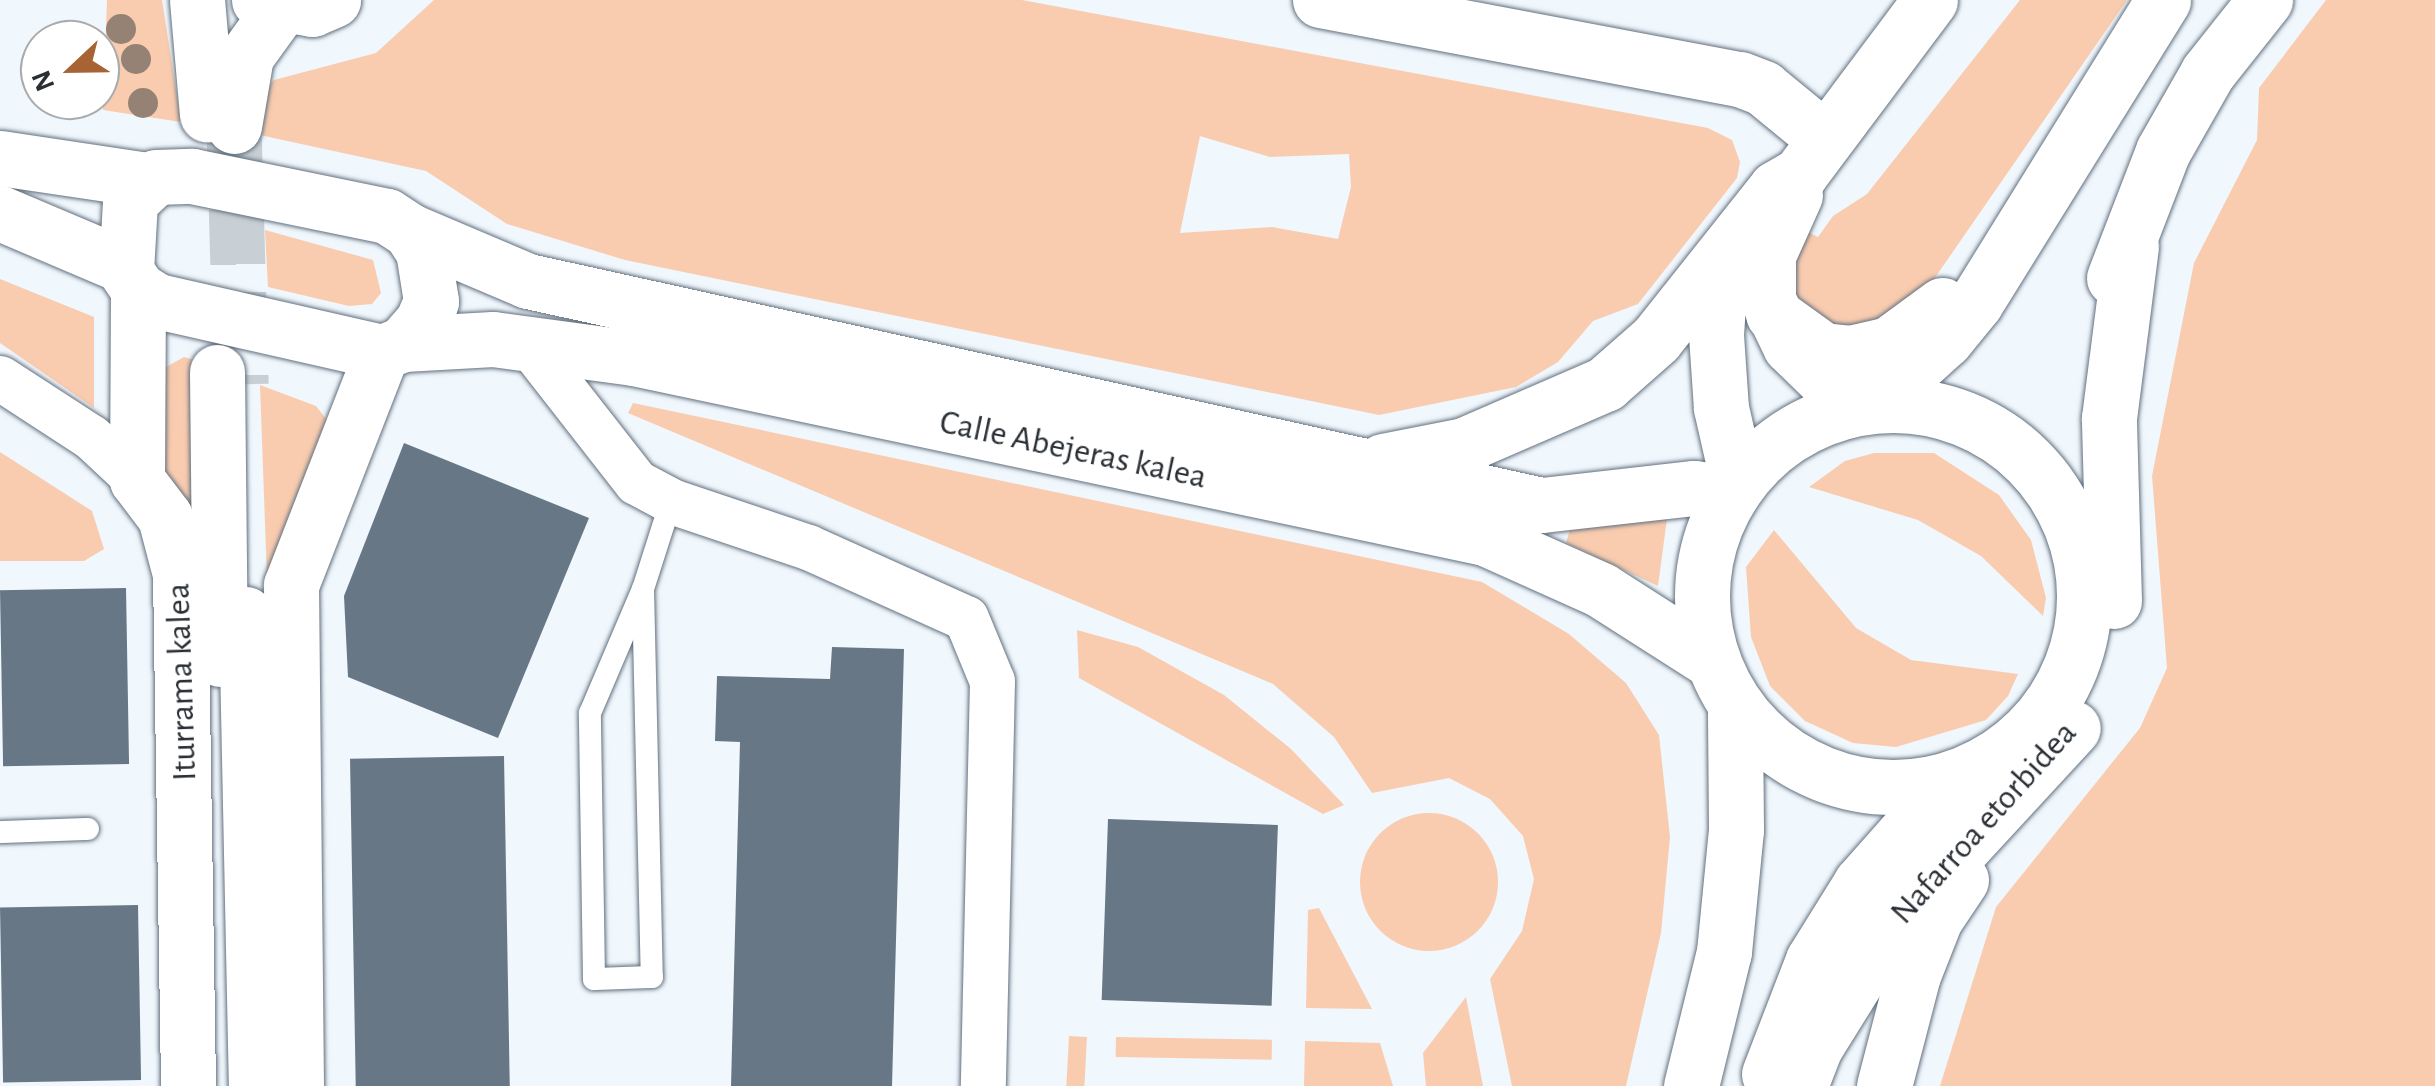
<!DOCTYPE html>
<html>
<head>
<meta charset="utf-8">
<style>
  body { margin:0 }
  #map { position:relative; width:2435px; height:1086px; overflow:hidden; background:#f0f7fd; font-family:"Alegreya Sans",sans-serif }
  div>[style] { position:absolute }
  [style*='--x'] { left:calc(var(--x)*1px); top:calc(var(--y)*1px); width:calc(var(--w)*1px); rotate:calc(var(--a)*1deg) }
  .green>* { inset:0; background:#f9ccb0; transform-origin:0 0 }
  .round { border-radius:50% }
  .building>* { inset:0; background:#687785; transform-origin:0 0 }
  .tertiary-tunnel>* { height:55px; margin-top:-27.5px; transform-origin:0; background:repeating-linear-gradient(90deg,#c8cfd5 0 55px,transparent 0 83px) }
  .roads { filter:drop-shadow(0 0 2px #62707e) drop-shadow(0 0 2px #62707e) }
  .service>* { height:22px; margin:-11px; padding:0 11px; transform-origin:11px; border-radius:11px; background:#fff }
  .minor>* { height:45px; margin:-22.5px; padding:0 22.5px; transform-origin:22.5px; border-radius:22.5px; background:#fff }
  .tertiary>* { height:55px; margin:-27.5px; padding:0 27.5px; transform-origin:27.5px; border-radius:27.5px; background:#fff }
  .secondary>* { height:55px; margin:-27.5px; padding:0 27.5px; transform-origin:27.5px; border-radius:27.5px; background:#fff }
  .secondary>.ring { margin:-27.5px; padding:0; box-sizing:content-box; background:none; border:55px solid #fff; border-radius:50% }
  .trees>* { width:30px; height:30px; margin:-15px; border-radius:50%; background:#958274 }
  span { translate:-50% -50%; white-space:nowrap; text-align:center; line-height:1.15; -webkit-text-stroke:10px #fff; paint-order:stroke }
  .street-label { font-size:35px; color:#292f35 }
  .north { position:absolute; left:20px; top:20px; width:100px; height:100px; box-sizing:border-box; background:#fff; border:2px solid #a9acae; border-radius:50%; rotate:248deg; font-size:28px; font-weight:700; line-height:40px; text-align:center; color:#292f35 }
  .north::after { content:''; display:block; margin:auto; width:35px; height:45px; background:#a76333; clip-path:polygon(50% 0,100% 100%,50% 72%,0 100%) }
</style>
</head>
<body>
<div id="map">
  <div class="green">
    <i style="clip-path:polygon(107px 0,162px 0,181px 122px,103px 110px)"></i>
    <i style="clip-path:polygon(evenodd,434px 0,1022px 0,1708px 128px,1732px 140px,1740px 162px,1737px 178px,1638px 304px,1593px 321px,1558px 362px,1516px 387px,1379px 415px,625px 260px,507px 224px,426px 171px,250px 133px,257px 100px,274px 80px,376px 53px,434px 0,1200px 136px,1270px 157px,1349px 154px,1351px 187px,1338px 239px,1272px 227px,1180px 233px,1200px 136px)"></i>
    <i style="clip-path:polygon(2020px 0,2127px 0,1932px 282px,1889px 323px,1843px 337px,1789px 292px,1799px 228px,1818px 237px,1833px 216px,1867px 194px)"></i>
    <i style="clip-path:polygon(2326px 0,2435px 0,2435px 1086px,1940px 1086px,1996px 907px,2140px 728px,2167px 668px,2152px 476px,2194px 263px,2257px 140px,2259px 88px)"></i>
    <i style="clip-path:polygon(265px 230px,373px 260px,381px 293px,372px 304px,349px 306px,268px 287px)"></i>
    <i style="clip-path:polygon(0 279px,94px 317px,94px 408px,0 343px)"></i>
    <i style="clip-path:polygon(184px 357px,197px 361px,198px 557px,158px 470px,157px 372px)"></i>
    <i style="clip-path:polygon(260px 385px,316px 406px,327px 420px,267px 579px)"></i>
    <i style="clip-path:polygon(633px 403px,1482px 582px,1569px 634px,1626px 683px,1659px 735px,1670px 837px,1661px 933px,1626px 1086px,1512px 1086px,1490px 979px,1522px 931px,1534px 879px,1523px 836px,1490px 799px,1449px 778px,1372px 793px,1334px 737px,1273px 684px,628px 413px)"></i>
    <i style="clip-path:polygon(0 452px,92px 511px,104px 549px,84px 561px,0 561px)"></i>
    <i style="clip-path:polygon(1874px 453px,1934px 453px,1999px 495px,2031px 540px,2046px 598px,2043px 616px,1981px 556px,1918px 520px,1809px 487px,1845px 461px)"></i>
    <i style="clip-path:polygon(1668px 511px,1658px 586px,1566px 543px,1571px 526px)"></i>
    <i style="clip-path:polygon(1774px 530px,1856px 628px,1911px 660px,2018px 674px,2008px 696px,1986px 720px,1896px 747px,1853px 743px,1805px 721px,1770px 686px,1751px 637px,1746px 567px)"></i>
    <i style="clip-path:polygon(1077px 630px,1138px 647px,1224px 695px,1291px 749px,1344px 805px,1323px 814px,1079px 678px)"></i>
    <i class="round" style="left:1360px;top:813px;width:138px;height:138px"></i>
    <i style="clip-path:polygon(1319px 908px,1372px 1009px,1306px 1008px,1308px 910px)"></i>
    <i style="clip-path:polygon(1466px 997px,1483px 1086px,1426px 1086px,1423px 1053px)"></i>
    <i style="left:1069px;top:1036px;width:18px;height:50px;rotate:3deg"></i>
    <i style="left:1116px;top:1037px;width:156px;height:20px;rotate:1deg"></i>
    <i style="clip-path:polygon(1305px 1041px,1380px 1043px,1393px 1086px,1304px 1086px)"></i>
  </div>
  <div class="building">
    <i style="clip-path:polygon(404px 443px,589px 518px,498px 738px,348px 677px,344px 596px)"></i>
    <i style="left:126px;top:588px;width:176px;height:126px;rotate:89deg"></i>
    <i style="clip-path:polygon(832px 647px,904px 649px,892px 1086px,731px 1086px,740px 742px,715px 741px,717px 676px,830px 679px)"></i>
    <i style="left:504px;top:756px;width:330px;height:154px;rotate:89deg"></i>
    <i style="left:1108px;top:819px;width:170px;height:181px;rotate:2deg"></i>
    <i style="left:138px;top:905px;width:175px;height:138px;rotate:89deg"></i>
  </div>
  <div class="tertiary-tunnel">
    <i style="--x:234;--y:126;--w:258;--a:88.4"></i>
  </div>
  <div class="roads">
    <div class="service">
      <i style="--x:643;--y:589;--w:388;--a:88.7"></i>
      <i style="--x:652;--y:977;--w:58;--a:178"></i>
      <i style="--x:594;--y:979;--w:266;--a:-90.9"></i>
      <i style="--x:590;--y:713;--w:135;--a:-66.9"></i>
      <i style="--x:643;--y:589;--w:92;--a:-72.3"></i>
      <i style="--x:0;--y:832;--w:88;--a:-2"></i>
    </div>
    <div class="minor">
      <i style="--x:529;--y:345;--w:174;--a:52"></i>
      <i style="--x:636;--y:482;--w:40;--a:28"></i>
      <i style="--x:671;--y:501;--w:145;--a:18.6"></i>
      <i style="--x:808;--y:547;--w:173;--a:24.2"></i>
      <i style="--x:966;--y:618;--w:68;--a:67.6"></i>
      <i style="--x:992;--y:681;--w:405;--a:91.3"></i>
      <i style="--x:0;--y:378;--w:108;--a:33"></i>
      <i style="--x:91;--y:437;--w:63;--a:43.1"></i>
    </div>
    <div class="tertiary">
      <i style="--x:197;--y:0;--w:115;--a:85"></i>
      <i style="--x:259;--y:0;--w:54;--a:9.6"></i>
      <i style="--x:312;--y:9;--w:23;--a:-23"></i>
      <i style="--x:1320;--y:0;--w:427;--a:10.7"></i>
      <i style="--x:1740;--y:79;--w:25;--a:21"></i>
      <i style="--x:1763;--y:88;--w:80;--a:39.4"></i>
      <i style="--x:234;--y:126;--w:71;--a:-80.3"></i>
      <i style="--x:246;--y:56;--w:62;--a:-54.2"></i>
      <i style="--x:0;--y:158;--w:150;--a:8.5"></i>
      <i style="--x:192;--y:176;--w:199;--a:11.6"></i>
      <i style="--x:387;--y:216;--w:27;--a:33"></i>
      <i style="--x:410;--y:231;--w:24;--a:57"></i>
      <i style="--x:423;--y:251;--w:51;--a:80.9"></i>
      <i style="--x:431;--y:301;--w:23;--a:113"></i>
      <i style="--x:422;--y:322;--w:29;--a:131"></i>
      <i style="--x:403;--y:344;--w:22;--a:159"></i>
      <i style="--x:382;--y:352;--w:231;--a:-167.2"></i>
      <i style="--x:157;--y:301;--w:22;--a:-148"></i>
      <i style="--x:138;--y:289;--w:22;--a:-124"></i>
      <i style="--x:126;--y:271;--w:70;--a:-86.7"></i>
      <i style="--x:130;--y:201;--w:35;--a:-43"></i>
      <i style="--x:156;--y:177;--w:36;--a:-2"></i>
      <i style="--x:1795;--y:195;--w:66;--a:114.2"></i>
      <i style="--x:1768;--y:255;--w:45;--a:90"></i>
      <i style="--x:1768;--y:300;--w:51;--a:64.4"></i>
      <i style="--x:1790;--y:346;--w:89;--a:44.1"></i>
      <i style="--x:0;--y:213;--w:136;--a:23"></i>
      <i style="--x:410;--y:231;--w:128;--a:23"></i>
      <i style="--x:528;--y:281;--w:1038;--a:12.46"></i>
      <i style="--x:1542;--y:505;--w:153;--a:-6.4"></i>
      <i style="--x:1694;--y:488;--w:39;--a:7"></i>
      <i style="--x:1721;--y:261;--w:74;--a:93.9"></i>
      <i style="--x:1716;--y:335;--w:73;--a:86.1"></i>
      <i style="--x:1721;--y:408;--w:77;--a:77.2"></i>
      <i style="--x:138;--y:289;--w:191;--a:90.3"></i>
      <i style="--x:137;--y:480;--w:46;--a:52.9"></i>
      <i style="--x:165;--y:517;--w:59;--a:75.3"></i>
      <i style="--x:180;--y:574;--w:512;--a:89.1"></i>
      <i style="--x:403;--y:344;--w:90;--a:-3.2"></i>
      <i style="--x:493;--y:339;--w:142;--a:7.7"></i>
      <i style="--x:634;--y:358;--w:870;--a:11.94"></i>
      <i style="--x:1485;--y:538;--w:127;--a:24.1"></i>
      <i style="--x:1601;--y:590;--w:132;--a:32.6"></i>
      <i style="--x:217;--y:372;--w:287;--a:89.4"></i>
      <i style="--x:1383;--y:461;--w:83;--a:-11.2"></i>
      <i style="--x:1464;--y:445;--w:154;--a:-23.4"></i>
      <i style="--x:1605;--y:384;--w:68;--a:-41.4"></i>
      <i style="--x:1656;--y:339;--w:193;--a:-51.5"></i>
      <i style="--x:1776;--y:188;--w:28;--a:-30"></i>
      <i style="--x:1800;--y:174;--w:217;--a:-53.2"></i>
      <i style="--x:246;--y:614;--w:472;--a:88.8"></i>
      <i style="--x:296;--y:1086;--w:501;--a:-90.57"></i>
      <i style="--x:291;--y:585;--w:250;--a:-68.7"></i>
    </div>
    <div class="secondary">
      <i style="--x:2114;--y:278;--w:136;--a:-68.9"></i>
      <i style="--x:2163;--y:151;--w:91;--a:-60.3"></i>
      <i style="--x:2208;--y:72;--w:92;--a:-51.6"></i>
      <i style="--x:1773;--y:314;--w:62;--a:35.8"></i>
      <i style="--x:1823;--y:350;--w:27;--a:6"></i>
      <i style="--x:1850;--y:353;--w:40;--a:-13"></i>
      <i style="--x:1889;--y:344;--w:66;--a:-36.3"></i>
      <i style="--x:1873;--y:405;--w:97;--a:-42.1"></i>
      <i style="--x:1945;--y:340;--w:49;--a:-50.8"></i>
      <i style="--x:1976;--y:302;--w:355;--a:-58.2"></i>
      <i class="ring" style="left:1702px;top:405px;width:327px;height:327px"></i>
      <i style="--x:2114;--y:601;--w:183;--a:-91.6"></i>
      <i style="--x:2109;--y:418;--w:173;--a:-82.7"></i>
      <i style="--x:1769;--y:1074;--w:122;--a:-68.9"></i>
      <i style="--x:1813;--y:960;--w:91;--a:-58.1"></i>
      <i style="--x:1861;--y:883;--w:139;--a:-48.5"></i>
      <i style="--x:1691;--y:1086;--w:138;--a:-76.2"></i>
      <i style="--x:1724;--y:952;--w:123;--a:-84.4"></i>
      <i style="--x:1736;--y:830;--w:124;--a:-90.5"></i>
      <i style="--x:1800;--y:1086;--w:42;--a:-69"></i>
      <i style="--x:1815;--y:1047;--w:144;--a:-58.1"></i>
      <i style="--x:1891;--y:925;--w:268;--a:-47.3"></i>
      <i style="--x:1884;--y:1086;--w:115;--a:-75.4"></i>
      <i style="--x:1913;--y:975;--w:60;--a:-68.6"></i>
      <i style="--x:1935;--y:919;--w:47;--a:-56.3"></i>
    </div>
  </div>
  <div class="trees">
    <i style="left:121px;top:29px"></i>
    <i style="left:136px;top:59px"></i>
    <i style="left:143px;top:103px"></i>
  </div>
  <div class="street-label">
    <span style="left:1073px;top:450px;rotate:12deg">Calle Abejeras kalea</span>
    <span style="left:182px;top:682px;rotate:-92deg">Iturrama kalea</span>
    <span style="left:1984px;top:823px;rotate:-48deg">Nafarroa etorbidea</span>
  </div>
  <div class="north">N</div>
</div>
</body>
</html>
